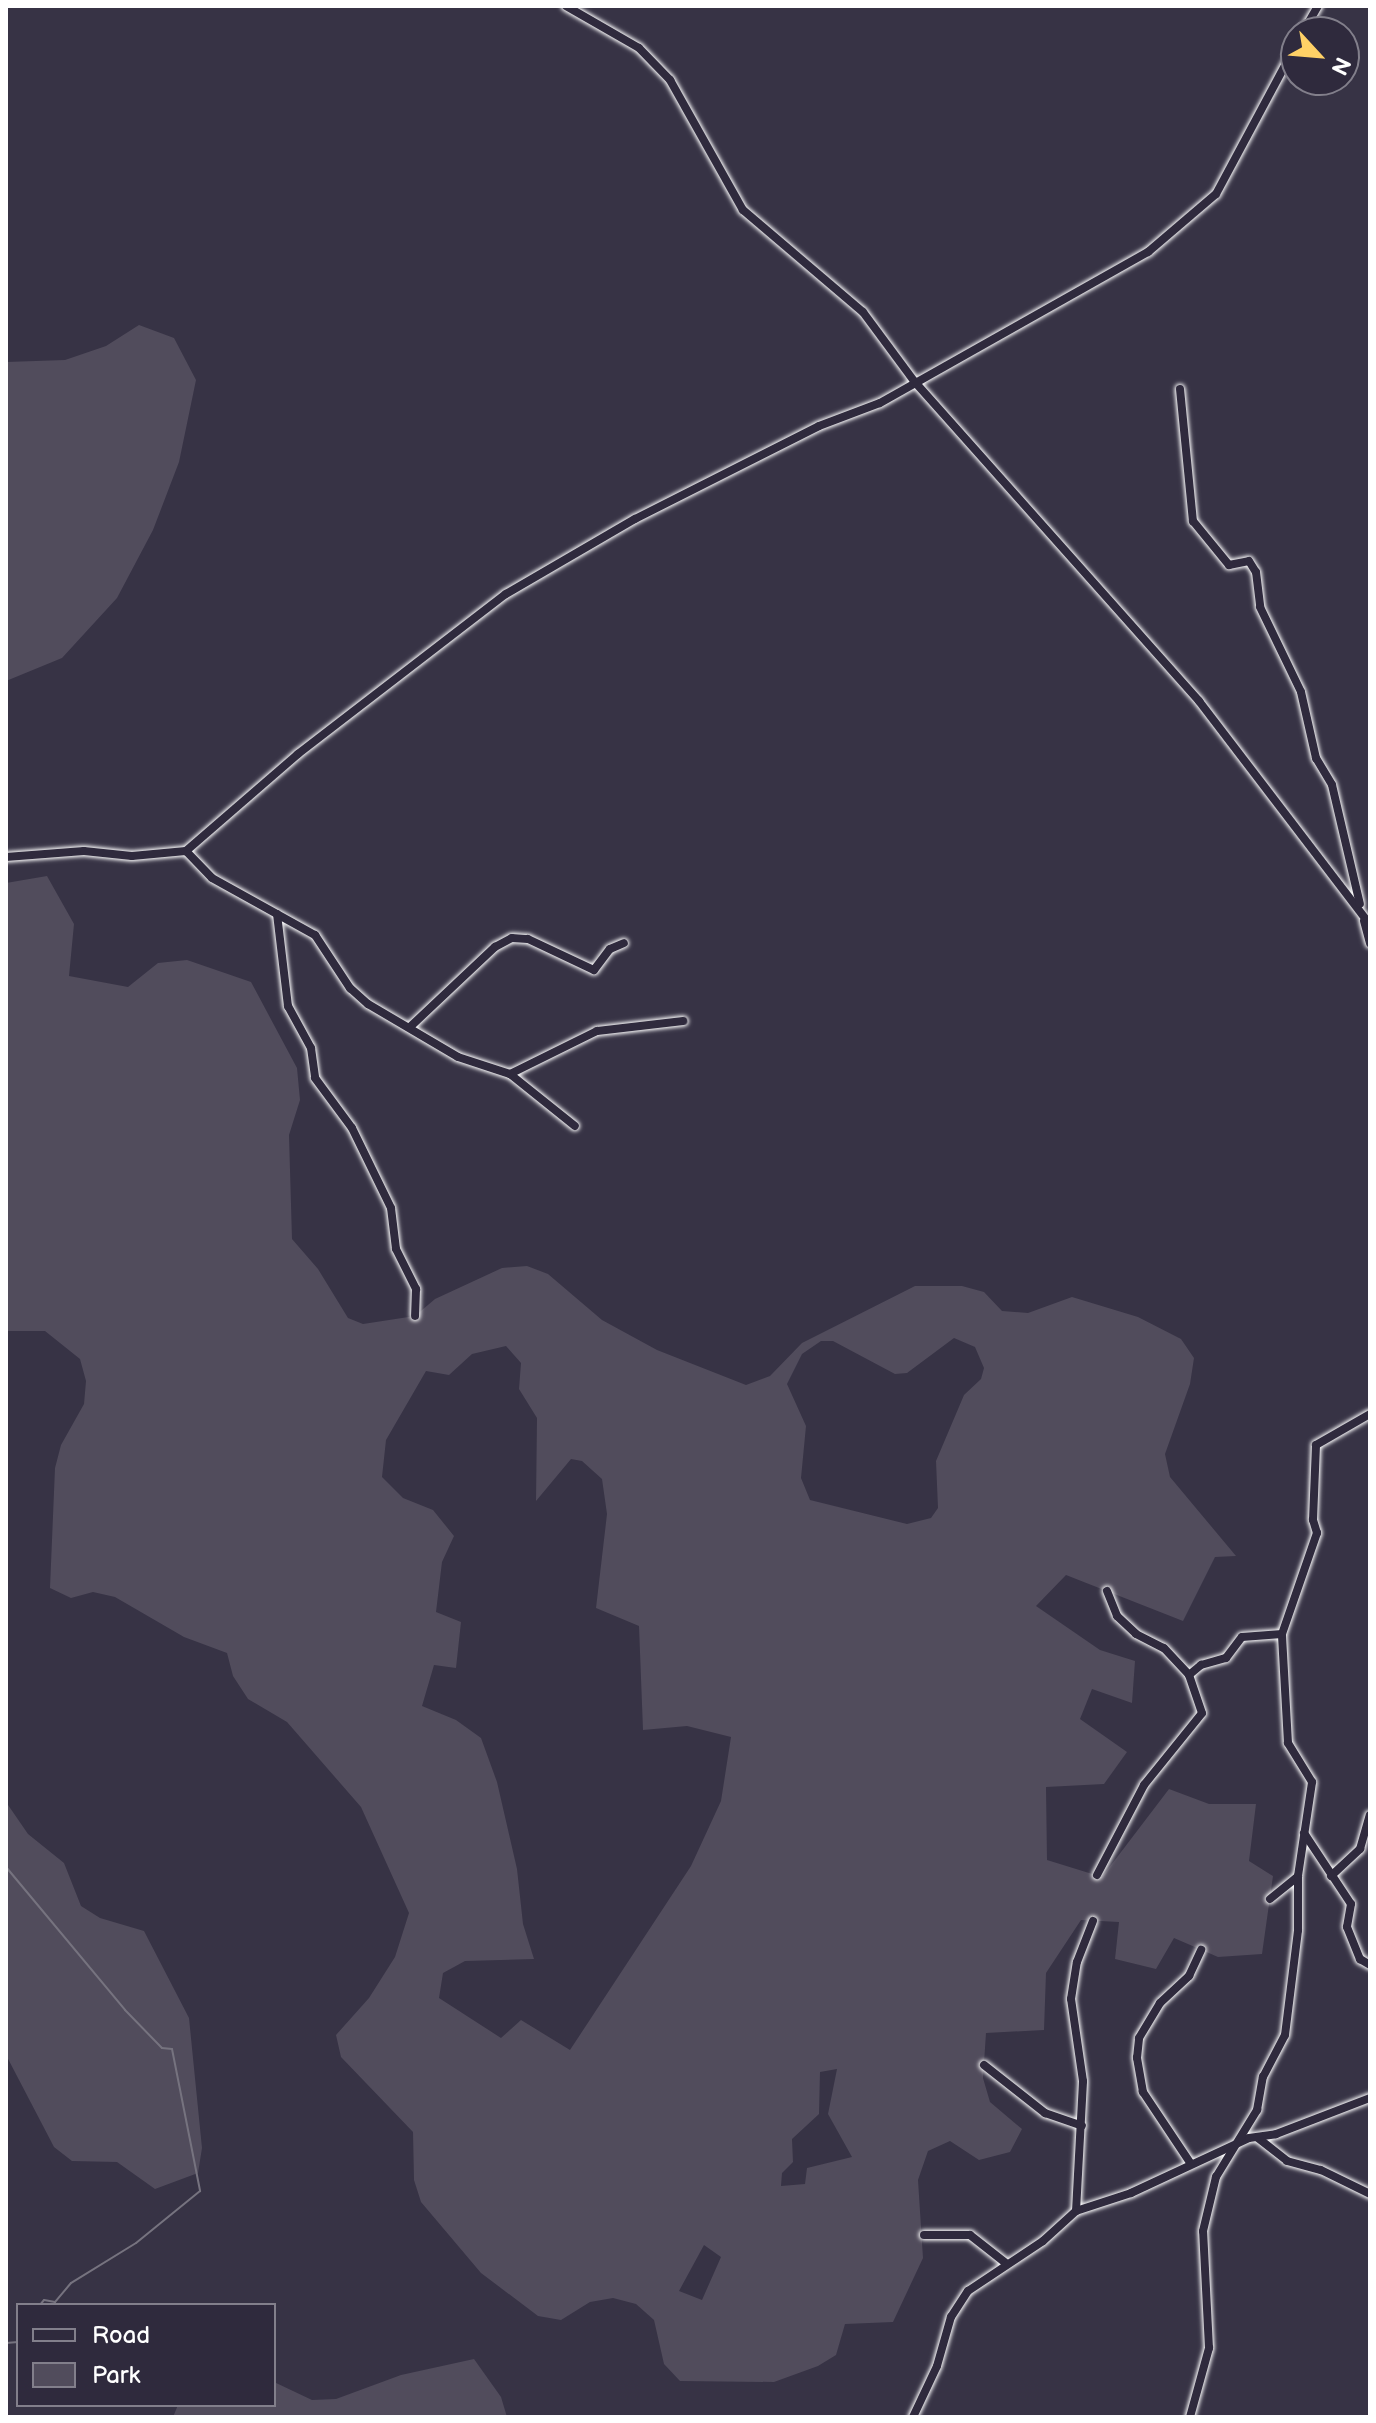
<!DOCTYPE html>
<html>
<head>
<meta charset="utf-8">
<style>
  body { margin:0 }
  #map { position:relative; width:1376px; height:2423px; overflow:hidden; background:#373345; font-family:"Balsamiq Sans",sans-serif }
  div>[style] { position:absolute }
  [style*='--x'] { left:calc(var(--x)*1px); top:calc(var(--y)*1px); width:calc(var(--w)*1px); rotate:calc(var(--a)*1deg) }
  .green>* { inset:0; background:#514c5c }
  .stream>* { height:2px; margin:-1px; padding:0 1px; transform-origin:1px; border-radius:1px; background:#76737f }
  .roads { filter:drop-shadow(0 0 2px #fff) drop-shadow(0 0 2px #fff) }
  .minor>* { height:8px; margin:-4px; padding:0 4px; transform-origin:4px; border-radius:4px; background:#2f2a3d }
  span { translate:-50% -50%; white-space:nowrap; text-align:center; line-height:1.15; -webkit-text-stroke:6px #2f2a3d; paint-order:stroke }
  .frame { position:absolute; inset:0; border:8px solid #fff; pointer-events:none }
  .legend { position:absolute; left:16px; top:2303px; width:260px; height:104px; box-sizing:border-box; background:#2f2a3d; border:2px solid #827f8b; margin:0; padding:10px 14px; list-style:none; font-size:24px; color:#fff }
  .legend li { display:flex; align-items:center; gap:16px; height:40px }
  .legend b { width:40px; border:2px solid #827f8b }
  .north { position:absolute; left:1280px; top:16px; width:80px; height:80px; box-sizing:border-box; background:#2f2a3d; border:2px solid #827f8b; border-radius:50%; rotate:116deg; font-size:22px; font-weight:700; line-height:32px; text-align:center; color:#fff }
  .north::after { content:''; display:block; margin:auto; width:28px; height:36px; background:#ffd166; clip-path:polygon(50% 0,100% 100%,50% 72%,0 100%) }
</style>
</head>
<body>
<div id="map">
  <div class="green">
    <i style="clip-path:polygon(139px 325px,174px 338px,196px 380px,179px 462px,153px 530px,117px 598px,62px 658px,6px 681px,6px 362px,65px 360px,106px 346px)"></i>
    <i style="clip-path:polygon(evenodd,47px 876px,74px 924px,69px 976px,128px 987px,158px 963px,187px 960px,251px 982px,297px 1068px,300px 1100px,289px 1135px,292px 1239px,318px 1269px,348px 1318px,363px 1324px,415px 1316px,435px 1299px,502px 1268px,527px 1266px,548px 1274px,602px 1320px,657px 1350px,746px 1385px,770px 1376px,802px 1343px,915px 1286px,962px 1286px,984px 1292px,1002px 1311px,1028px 1313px,1072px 1297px,1138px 1317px,1181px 1339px,1194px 1358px,1190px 1384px,1165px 1454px,1170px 1477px,1236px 1556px,1215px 1557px,1183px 1621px,1066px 1575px,1036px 1606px,1100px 1650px,1135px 1661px,1132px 1703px,1092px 1689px,1080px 1719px,1127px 1752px,1104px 1784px,1046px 1787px,1047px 1860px,1102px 1877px,1169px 1789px,1209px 1804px,1256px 1804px,1249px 1861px,1273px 1876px,1262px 1954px,1218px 1957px,1174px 1938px,1156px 1969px,1115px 1959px,1119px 1922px,1081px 1920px,1046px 1973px,1044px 2030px,986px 2033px,983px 2078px,990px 2102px,1022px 2129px,1010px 2152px,979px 2160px,950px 2141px,928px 2151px,918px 2180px,923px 2258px,893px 2322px,845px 2324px,836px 2355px,818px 2366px,774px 2382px,680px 2381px,664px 2364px,654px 2320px,636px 2304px,613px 2298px,590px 2302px,561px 2320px,538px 2316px,481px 2273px,421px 2202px,414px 2180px,413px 2132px,341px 2057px,336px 2035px,369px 1998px,395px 1957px,409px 1913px,361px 1807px,287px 1722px,248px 1699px,233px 1676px,227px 1653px,184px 1637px,115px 1597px,93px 1592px,71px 1598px,50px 1588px,55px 1468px,61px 1445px,84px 1404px,86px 1381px,80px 1359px,45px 1331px,6px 1331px,6px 883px,47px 876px,954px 1338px,975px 1347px,984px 1368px,981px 1379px,964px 1395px,936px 1461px,938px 1508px,931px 1518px,907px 1524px,810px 1500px,801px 1478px,806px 1426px,787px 1384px,802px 1354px,821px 1341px,833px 1341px,895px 1374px,907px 1373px,954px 1338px,47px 876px,506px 1346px,521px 1363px,519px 1389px,537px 1418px,536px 1501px,571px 1459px,582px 1461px,602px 1479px,607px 1514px,596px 1608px,639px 1626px,643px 1730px,687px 1726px,731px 1737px,721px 1801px,691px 1866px,570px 2050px,521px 2020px,501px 2038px,439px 1998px,443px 1973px,465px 1961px,534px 1959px,523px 1924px,517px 1869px,497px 1782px,481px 1738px,456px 1720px,422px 1706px,434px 1665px,456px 1668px,461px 1622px,436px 1612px,442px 1562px,454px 1536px,433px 1510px,403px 1498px,382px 1477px,386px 1440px,426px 1371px,449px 1375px,472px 1354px,506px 1346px,47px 876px,837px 2069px,828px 2114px,852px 2157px,807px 2168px,805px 2184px,781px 2186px,782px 2173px,793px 2162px,792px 2139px,819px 2114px,820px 2072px,837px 2069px,47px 876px,704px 2245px,721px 2257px,702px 2300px,679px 2291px,704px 2245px)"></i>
    <i style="clip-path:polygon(6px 1802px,28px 1834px,64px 1863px,81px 1906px,100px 1918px,144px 1931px,189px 2018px,202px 2148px,198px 2173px,155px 2189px,117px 2162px,72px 2161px,54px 2147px,6px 2055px)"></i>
    <i style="clip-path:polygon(474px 2359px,501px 2397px,507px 2417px,173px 2417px,178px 2405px,274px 2405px,274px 2382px,312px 2400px,336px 2399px,401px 2375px)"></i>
  </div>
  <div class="stream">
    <i style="--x:6;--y:1867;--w:186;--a:50.2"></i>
    <i style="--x:125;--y:2010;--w:53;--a:45.8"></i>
    <i style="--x:162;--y:2048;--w:10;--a:6"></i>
    <i style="--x:172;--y:2049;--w:145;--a:78.8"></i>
    <i style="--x:200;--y:2191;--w:82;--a:140.9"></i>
    <i style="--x:136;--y:2243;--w:76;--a:148.4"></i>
    <i style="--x:71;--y:2283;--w:25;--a:130"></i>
    <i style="--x:55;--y:2302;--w:11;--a:-170"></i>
    <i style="--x:44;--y:2300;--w:6;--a:129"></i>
    <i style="--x:6;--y:2343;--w:12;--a:-5"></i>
  </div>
  <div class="roads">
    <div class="minor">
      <i style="--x:566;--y:6;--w:84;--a:29.9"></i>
      <i style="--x:639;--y:48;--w:45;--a:45.9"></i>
      <i style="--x:670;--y:80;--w:149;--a:60.7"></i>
      <i style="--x:743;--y:210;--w:157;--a:40.4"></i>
      <i style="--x:863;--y:312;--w:86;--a:53.5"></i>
      <i style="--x:914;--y:381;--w:429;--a:48.3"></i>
      <i style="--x:1199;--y:701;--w:282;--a:52.6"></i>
      <i style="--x:1303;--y:32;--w:30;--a:-60"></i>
      <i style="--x:1180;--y:389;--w:133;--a:84.4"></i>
      <i style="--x:1193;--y:521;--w:57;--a:50.7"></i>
      <i style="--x:1229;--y:565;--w:20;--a:-11"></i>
      <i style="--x:1249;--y:561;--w:13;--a:58"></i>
      <i style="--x:1256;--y:572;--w:35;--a:83"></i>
      <i style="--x:1260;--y:607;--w:94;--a:64.2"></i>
      <i style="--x:1301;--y:692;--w:68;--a:77.2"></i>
      <i style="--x:1316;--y:758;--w:31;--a:59"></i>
      <i style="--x:1332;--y:785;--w:122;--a:76.8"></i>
      <i style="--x:186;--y:851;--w:37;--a:46"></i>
      <i style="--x:212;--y:878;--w:118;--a:29"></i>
      <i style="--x:315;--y:935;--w:64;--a:56.6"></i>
      <i style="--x:350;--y:988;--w:24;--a:42"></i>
      <i style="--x:368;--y:1004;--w:104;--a:30.5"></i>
      <i style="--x:458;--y:1057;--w:55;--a:18.1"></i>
      <i style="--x:510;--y:1074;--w:83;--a:38.7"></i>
      <i style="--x:6;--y:857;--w:78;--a:-4.4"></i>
      <i style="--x:84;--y:851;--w:48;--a:5.9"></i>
      <i style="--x:132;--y:856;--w:54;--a:-5.3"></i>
      <i style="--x:186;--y:851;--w:148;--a:-40.9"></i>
      <i style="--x:298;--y:754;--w:262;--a:-37.6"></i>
      <i style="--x:506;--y:594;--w:149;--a:-30.2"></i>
      <i style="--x:635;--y:519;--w:206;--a:-26.8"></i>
      <i style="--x:819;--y:426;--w:65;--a:-20.7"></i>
      <i style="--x:880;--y:403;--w:308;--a:-29.4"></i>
      <i style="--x:1148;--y:252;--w:89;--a:-40.5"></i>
      <i style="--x:1216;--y:194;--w:169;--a:-61.8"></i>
      <i style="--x:277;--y:914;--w:93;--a:83.2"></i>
      <i style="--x:288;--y:1006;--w:48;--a:61.3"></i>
      <i style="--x:311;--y:1048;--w:30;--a:82"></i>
      <i style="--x:315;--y:1078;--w:62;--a:53.5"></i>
      <i style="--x:352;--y:1128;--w:89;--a:64"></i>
      <i style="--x:391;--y:1208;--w:41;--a:83"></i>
      <i style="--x:396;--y:1249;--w:45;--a:63.4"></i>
      <i style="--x:416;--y:1289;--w:27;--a:92"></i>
      <i style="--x:1364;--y:921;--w:23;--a:75"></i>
      <i style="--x:410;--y:1027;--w:117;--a:-43.3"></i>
      <i style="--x:495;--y:947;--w:19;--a:-28"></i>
      <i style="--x:512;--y:938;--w:16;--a:4"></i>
      <i style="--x:528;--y:939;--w:73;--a:25.2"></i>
      <i style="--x:594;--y:970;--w:26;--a:-53"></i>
      <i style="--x:610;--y:949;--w:15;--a:-23"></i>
      <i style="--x:510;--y:1074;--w:97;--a:-26.3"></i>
      <i style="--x:597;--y:1031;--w:87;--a:-6.6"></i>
      <i style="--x:1107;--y:1591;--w:27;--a:68"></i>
      <i style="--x:1117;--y:1616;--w:26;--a:43"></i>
      <i style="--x:1136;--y:1634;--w:31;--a:27"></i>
      <i style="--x:1164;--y:1648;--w:37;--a:47"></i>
      <i style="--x:1304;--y:1833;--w:85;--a:56.5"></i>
      <i style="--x:1351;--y:1904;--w:23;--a:100"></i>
      <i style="--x:1347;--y:1927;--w:35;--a:68"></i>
      <i style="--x:1360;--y:1959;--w:12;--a:31"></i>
      <i style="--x:1097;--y:1875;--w:102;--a:-62.4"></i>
      <i style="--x:1144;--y:1785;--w:92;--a:-51.1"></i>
      <i style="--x:1202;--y:1713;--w:40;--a:-108.9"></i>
      <i style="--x:1189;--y:1675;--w:16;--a:-40"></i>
      <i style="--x:1201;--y:1665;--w:26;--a:-16"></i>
      <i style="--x:1226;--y:1658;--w:26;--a:-53"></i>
      <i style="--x:1242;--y:1637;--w:40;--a:-4.3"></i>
      <i style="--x:1331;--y:1876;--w:40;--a:-43"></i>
      <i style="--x:1360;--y:1849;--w:35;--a:-74"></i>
      <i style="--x:1270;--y:1899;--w:36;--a:-39"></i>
      <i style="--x:984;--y:2065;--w:78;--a:38.2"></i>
      <i style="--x:1045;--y:2113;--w:39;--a:19"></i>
      <i style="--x:1258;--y:2138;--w:37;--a:38"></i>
      <i style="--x:1287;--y:2161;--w:35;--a:15"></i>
      <i style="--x:1321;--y:2170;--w:55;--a:26.1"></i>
      <i style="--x:1191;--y:2164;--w:87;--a:-123.7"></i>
      <i style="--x:1143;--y:2092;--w:35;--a:-100"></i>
      <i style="--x:1137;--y:2058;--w:20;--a:-84"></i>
      <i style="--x:1139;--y:2038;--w:41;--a:-59"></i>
      <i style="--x:1160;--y:2003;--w:40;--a:-43"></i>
      <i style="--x:1189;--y:1976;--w:29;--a:-65"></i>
      <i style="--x:1076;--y:2211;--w:130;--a:-86.9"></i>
      <i style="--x:1083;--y:2081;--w:83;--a:-98.3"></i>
      <i style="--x:1071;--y:1999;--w:37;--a:-81"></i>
      <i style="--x:1077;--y:1962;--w:44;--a:-68.7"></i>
      <i style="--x:924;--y:2235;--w:46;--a:0"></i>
      <i style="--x:970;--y:2235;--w:47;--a:38.1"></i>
      <i style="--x:913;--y:2417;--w:56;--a:-64.8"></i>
      <i style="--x:937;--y:2366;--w:51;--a:-74.1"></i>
      <i style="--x:951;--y:2317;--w:31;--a:-57"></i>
      <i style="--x:968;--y:2291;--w:90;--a:-33.7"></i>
      <i style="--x:1043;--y:2241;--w:45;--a:-42.3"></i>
      <i style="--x:1076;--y:2211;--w:58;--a:-18.1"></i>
      <i style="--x:1131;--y:2193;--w:130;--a:-25"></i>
      <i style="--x:1249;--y:2138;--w:27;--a:-8"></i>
      <i style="--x:1276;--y:2134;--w:101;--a:-21"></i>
      <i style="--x:1190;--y:2417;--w:72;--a:-74.6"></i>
      <i style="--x:1209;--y:2348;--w:117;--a:-92.9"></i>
      <i style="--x:1203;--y:2231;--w:56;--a:-76.5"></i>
      <i style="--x:1216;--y:2177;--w:79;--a:-58.5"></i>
      <i style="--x:1257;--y:2110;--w:34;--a:-80"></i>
      <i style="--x:1263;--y:2077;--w:47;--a:-62.4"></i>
      <i style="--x:1285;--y:2035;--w:106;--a:-82.9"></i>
      <i style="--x:1298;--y:1930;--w:54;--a:-90"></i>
      <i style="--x:1298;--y:1876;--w:95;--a:-81.5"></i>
      <i style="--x:1312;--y:1782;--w:46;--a:-121.6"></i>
      <i style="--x:1288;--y:1743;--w:109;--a:-93.2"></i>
      <i style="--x:1282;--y:1634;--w:107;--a:-70.9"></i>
      <i style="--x:1317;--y:1533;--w:14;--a:-107"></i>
      <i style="--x:1313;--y:1520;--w:75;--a:-87.7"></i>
      <i style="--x:1316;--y:1445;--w:62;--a:-29.9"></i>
    </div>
  </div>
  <div class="frame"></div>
  <ul class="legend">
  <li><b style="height:10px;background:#2f2a3d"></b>Road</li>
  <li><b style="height:22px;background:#514c5c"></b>Park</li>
  </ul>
  <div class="north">N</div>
</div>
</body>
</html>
